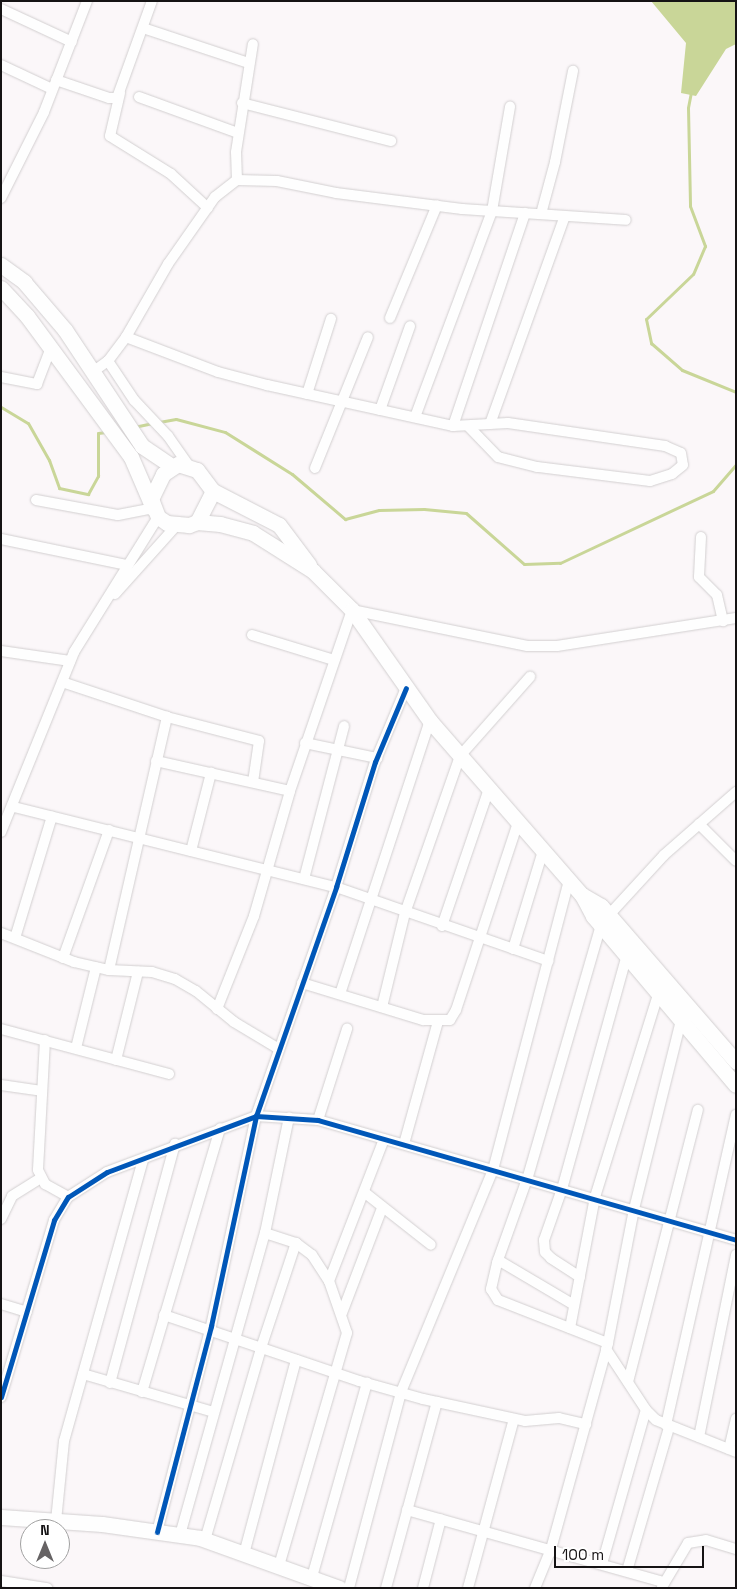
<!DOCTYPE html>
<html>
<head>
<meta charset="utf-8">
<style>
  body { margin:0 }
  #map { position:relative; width:737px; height:1589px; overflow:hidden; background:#fbf7f9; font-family:"Space Grotesk",sans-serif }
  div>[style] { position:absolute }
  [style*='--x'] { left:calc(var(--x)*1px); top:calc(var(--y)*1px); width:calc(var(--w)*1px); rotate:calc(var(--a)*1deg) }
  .water>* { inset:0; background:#c9d698 }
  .stream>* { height:3px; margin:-1.5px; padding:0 1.5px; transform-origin:1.5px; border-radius:1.5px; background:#c9d698 }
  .roads { filter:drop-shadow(0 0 1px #d2cfd0) drop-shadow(0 0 1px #d2cfd0) }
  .street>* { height:10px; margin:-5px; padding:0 5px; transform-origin:5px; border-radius:5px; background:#fefefe }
  .secondary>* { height:15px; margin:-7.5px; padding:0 7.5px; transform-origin:7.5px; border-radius:7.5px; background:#fefefe }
  .cycleway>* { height:5px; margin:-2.5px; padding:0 2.5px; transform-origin:2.5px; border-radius:2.5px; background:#0057b8 }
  span { translate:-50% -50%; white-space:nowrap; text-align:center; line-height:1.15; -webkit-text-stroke:5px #fff; paint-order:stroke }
  .frame { position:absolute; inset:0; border:2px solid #151314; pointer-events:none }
  .north { position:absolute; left:20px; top:1519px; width:50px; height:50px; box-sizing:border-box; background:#fff; border:1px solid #a1a1a1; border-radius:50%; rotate:0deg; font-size:14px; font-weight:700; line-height:20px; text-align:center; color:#151314 }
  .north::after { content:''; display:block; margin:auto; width:18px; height:22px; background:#666364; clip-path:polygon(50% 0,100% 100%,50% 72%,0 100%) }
  .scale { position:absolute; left:554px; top:1546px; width:150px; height:22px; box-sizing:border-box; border:2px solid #151314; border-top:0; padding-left:6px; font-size:15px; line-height:18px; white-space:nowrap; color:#151314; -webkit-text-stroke:4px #fff; paint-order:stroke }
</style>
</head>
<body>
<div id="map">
  <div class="water">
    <i style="clip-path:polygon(651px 1px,736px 1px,736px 44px,726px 49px,696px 96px,681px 93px,686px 43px)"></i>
  </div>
  <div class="stream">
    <i style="--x:691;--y:92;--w:16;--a:101"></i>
    <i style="--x:688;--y:108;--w:98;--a:88.8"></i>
    <i style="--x:690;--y:206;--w:43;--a:69.4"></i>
    <i style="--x:705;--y:246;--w:30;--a:113"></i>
    <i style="--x:693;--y:274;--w:65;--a:136.2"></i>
    <i style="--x:646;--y:319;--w:25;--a:78"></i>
    <i style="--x:651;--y:343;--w:41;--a:41.1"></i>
    <i style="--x:682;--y:370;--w:58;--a:22.2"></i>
    <i style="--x:1;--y:407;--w:31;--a:31"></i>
    <i style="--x:28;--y:423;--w:43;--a:60.4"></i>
    <i style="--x:49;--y:460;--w:30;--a:70"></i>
    <i style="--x:59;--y:488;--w:30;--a:12"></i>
    <i style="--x:88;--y:494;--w:21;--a:-61"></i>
    <i style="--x:98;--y:476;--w:43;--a:-90"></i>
    <i style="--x:98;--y:433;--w:8;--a:-7"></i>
    <i style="--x:159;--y:422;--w:17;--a:-10"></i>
    <i style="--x:176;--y:419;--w:51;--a:14.9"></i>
    <i style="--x:225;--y:432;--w:79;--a:32.1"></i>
    <i style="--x:292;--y:474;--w:70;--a:40.3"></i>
    <i style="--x:345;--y:519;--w:35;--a:-15"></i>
    <i style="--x:379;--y:510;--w:45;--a:-1.3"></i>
    <i style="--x:424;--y:509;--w:42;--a:5.4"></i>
    <i style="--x:466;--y:513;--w:77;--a:41.3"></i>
    <i style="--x:524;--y:564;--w:36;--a:-2"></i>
    <i style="--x:560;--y:563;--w:169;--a:-25.2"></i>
    <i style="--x:713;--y:491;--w:35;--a:-49"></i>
    <i style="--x:134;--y:427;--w:19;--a:-12"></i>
  </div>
  <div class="roads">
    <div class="street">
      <i style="--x:1;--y:9;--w:78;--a:24.9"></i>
      <i style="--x:143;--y:28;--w:112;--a:18.3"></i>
      <i style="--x:1;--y:65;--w:56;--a:25.2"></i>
      <i style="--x:56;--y:80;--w:56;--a:18.8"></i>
      <i style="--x:109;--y:98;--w:8;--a:0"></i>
      <i style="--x:117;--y:98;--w:103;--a:-70.2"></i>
      <i style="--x:120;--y:93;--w:44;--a:103.1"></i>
      <i style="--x:110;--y:136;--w:72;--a:31.9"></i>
      <i style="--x:171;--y:174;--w:50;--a:42.6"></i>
      <i style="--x:139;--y:97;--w:105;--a:20"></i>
      <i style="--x:242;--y:103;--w:154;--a:14.3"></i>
      <i style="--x:237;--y:180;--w:28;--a:-92"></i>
      <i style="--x:236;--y:152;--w:109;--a:-81.1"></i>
      <i style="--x:1;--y:198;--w:96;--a:-63.4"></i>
      <i style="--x:44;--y:112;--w:119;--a:-68.8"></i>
      <i style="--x:541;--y:214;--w:54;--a:-74.9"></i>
      <i style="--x:555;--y:162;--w:93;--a:-78.8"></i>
      <i style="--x:390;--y:318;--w:122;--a:-67.4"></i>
      <i style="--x:126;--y:337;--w:98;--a:20.8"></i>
      <i style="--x:218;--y:372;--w:51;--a:14.9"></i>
      <i style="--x:267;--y:385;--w:190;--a:12.4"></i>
      <i style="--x:453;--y:426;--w:55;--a:-3.1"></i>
      <i style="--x:508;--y:423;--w:159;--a:8.3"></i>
      <i style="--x:665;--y:446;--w:17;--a:24"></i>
      <i style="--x:681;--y:453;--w:12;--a:81"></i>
      <i style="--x:683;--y:465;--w:14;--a:141"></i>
      <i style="--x:672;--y:474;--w:23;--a:162"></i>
      <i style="--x:650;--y:481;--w:114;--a:-172.9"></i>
      <i style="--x:537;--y:467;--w:40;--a:-165.6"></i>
      <i style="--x:498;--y:457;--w:42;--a:-134"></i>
      <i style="--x:108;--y:361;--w:47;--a:56.3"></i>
      <i style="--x:134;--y:400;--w:50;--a:46.6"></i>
      <i style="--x:168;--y:436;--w:35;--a:55"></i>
      <i style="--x:94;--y:371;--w:17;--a:-36"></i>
      <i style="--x:108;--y:361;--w:30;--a:-53"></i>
      <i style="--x:126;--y:337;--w:84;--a:-60.1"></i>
      <i style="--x:168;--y:264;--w:82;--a:-55"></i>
      <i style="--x:215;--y:197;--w:28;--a:-38"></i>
      <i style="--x:237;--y:180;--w:40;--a:1.4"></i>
      <i style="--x:277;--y:181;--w:60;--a:11.5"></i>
      <i style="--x:336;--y:193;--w:127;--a:7.2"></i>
      <i style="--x:462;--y:209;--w:164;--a:3.8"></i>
      <i style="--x:1;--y:377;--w:37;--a:11"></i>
      <i style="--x:37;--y:384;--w:39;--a:-69"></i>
      <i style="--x:307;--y:394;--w:79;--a:-72.3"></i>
      <i style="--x:380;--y:410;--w:89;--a:-70.3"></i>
      <i style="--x:415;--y:417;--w:220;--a:-69.5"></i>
      <i style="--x:492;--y:211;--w:106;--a:-80.2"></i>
      <i style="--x:490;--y:424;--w:221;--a:-70.2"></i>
      <i style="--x:453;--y:426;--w:225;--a:-71.3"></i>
      <i style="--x:315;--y:468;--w:141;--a:-68"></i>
      <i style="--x:36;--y:500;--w:83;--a:10.4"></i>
      <i style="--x:118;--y:515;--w:36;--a:-11"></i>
      <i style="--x:701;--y:537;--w:40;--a:92.9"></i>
      <i style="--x:699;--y:577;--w:25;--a:45"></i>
      <i style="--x:717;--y:595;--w:27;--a:77"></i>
      <i style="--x:1;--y:539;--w:129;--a:11.7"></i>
      <i style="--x:115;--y:594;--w:91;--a:-48.1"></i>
      <i style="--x:252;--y:635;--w:86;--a:17"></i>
      <i style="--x:1;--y:651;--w:70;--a:8.2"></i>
      <i style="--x:62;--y:682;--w:111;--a:18.4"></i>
      <i style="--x:167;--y:717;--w:95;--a:14.6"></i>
      <i style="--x:259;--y:741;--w:41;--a:98.3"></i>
      <i style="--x:305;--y:743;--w:74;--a:11.8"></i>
      <i style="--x:156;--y:761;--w:137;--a:12.6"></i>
      <i style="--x:14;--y:807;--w:332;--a:14"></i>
      <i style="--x:336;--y:887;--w:225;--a:19.2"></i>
      <i style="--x:699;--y:824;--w:52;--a:45"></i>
      <i style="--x:1;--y:832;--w:194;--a:-67.9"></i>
      <i style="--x:74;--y:652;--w:159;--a:-58.1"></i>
      <i style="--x:191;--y:851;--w:81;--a:-75.6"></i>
      <i style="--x:304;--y:879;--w:158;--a:-75.3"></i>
      <i style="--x:609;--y:915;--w:81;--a:-47.5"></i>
      <i style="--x:664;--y:855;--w:96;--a:-41.2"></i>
      <i style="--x:601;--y:925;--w:265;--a:106.2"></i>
      <i style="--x:527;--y:1179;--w:89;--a:109.7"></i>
      <i style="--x:497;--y:1263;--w:27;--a:103"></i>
      <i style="--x:491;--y:1289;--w:13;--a:58"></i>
      <i style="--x:498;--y:1300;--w:118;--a:21.4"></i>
      <i style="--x:442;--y:926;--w:145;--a:-71.1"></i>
      <i style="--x:1;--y:933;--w:79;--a:21.7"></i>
      <i style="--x:74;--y:962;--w:36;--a:13"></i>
      <i style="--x:109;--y:970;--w:43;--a:2.7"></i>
      <i style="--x:152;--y:972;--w:24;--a:17"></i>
      <i style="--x:175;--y:979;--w:24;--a:30"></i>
      <i style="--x:196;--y:991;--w:49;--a:39.2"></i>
      <i style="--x:234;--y:1022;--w:52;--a:31"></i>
      <i style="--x:15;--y:938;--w:127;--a:-73.1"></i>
      <i style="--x:513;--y:949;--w:102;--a:-73"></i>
      <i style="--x:63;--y:958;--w:136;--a:-70.2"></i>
      <i style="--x:109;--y:970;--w:260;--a:-77.1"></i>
      <i style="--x:302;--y:983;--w:127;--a:17"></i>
      <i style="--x:423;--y:1020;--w:27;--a:0"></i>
      <i style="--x:450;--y:1020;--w:12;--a:-59"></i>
      <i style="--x:456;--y:1010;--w:198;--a:-71.7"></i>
      <i style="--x:340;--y:994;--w:287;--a:-71.8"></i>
      <i style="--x:382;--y:1007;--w:97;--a:-76.3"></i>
      <i style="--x:405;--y:913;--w:166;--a:-70.7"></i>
      <i style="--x:460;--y:756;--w:106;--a:-48.5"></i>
      <i style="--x:217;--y:1009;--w:100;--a:-68.3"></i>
      <i style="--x:254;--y:916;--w:130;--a:-73.9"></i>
      <i style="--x:290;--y:791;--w:191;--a:-71.1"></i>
      <i style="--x:352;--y:610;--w:179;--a:11.6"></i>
      <i style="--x:527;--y:646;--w:30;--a:0"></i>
      <i style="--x:557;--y:646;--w:181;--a:-8.9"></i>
      <i style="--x:1;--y:1029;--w:174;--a:15"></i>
      <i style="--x:45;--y:1040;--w:130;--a:93.1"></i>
      <i style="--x:38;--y:1170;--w:16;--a:63"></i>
      <i style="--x:45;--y:1184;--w:26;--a:29"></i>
      <i style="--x:76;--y:1048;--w:83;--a:-76.1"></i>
      <i style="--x:116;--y:1060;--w:91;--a:-76"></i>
      <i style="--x:1;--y:1085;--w:41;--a:8.3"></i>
      <i style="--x:318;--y:1120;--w:96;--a:-72.3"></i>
      <i style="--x:404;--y:1144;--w:128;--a:-74.5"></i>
      <i style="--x:364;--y:1192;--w:85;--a:38.3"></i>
      <i style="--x:1;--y:1219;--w:25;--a:-64"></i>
      <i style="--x:12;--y:1196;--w:34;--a:-32"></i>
      <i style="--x:265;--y:1233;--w:33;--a:18"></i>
      <i style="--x:296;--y:1243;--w:20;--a:37"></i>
      <i style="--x:312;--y:1255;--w:31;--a:57"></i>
      <i style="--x:329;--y:1281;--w:55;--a:70.9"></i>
      <i style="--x:347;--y:1333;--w:243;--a:106.3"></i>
      <i style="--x:498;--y:1260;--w:88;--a:30.6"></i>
      <i style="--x:580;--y:1277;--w:35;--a:-147"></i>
      <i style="--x:551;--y:1258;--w:8;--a:-135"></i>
      <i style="--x:545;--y:1252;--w:12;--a:-95"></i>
      <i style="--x:544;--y:1240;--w:54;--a:-70.6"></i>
      <i style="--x:562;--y:1189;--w:243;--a:-74.5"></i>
      <i style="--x:329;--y:1281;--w:152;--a:-68.8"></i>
      <i style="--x:1;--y:1304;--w:27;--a:17"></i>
      <i style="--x:342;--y:1313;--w:112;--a:-69.1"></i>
      <i style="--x:164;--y:1315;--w:206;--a:18.7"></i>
      <i style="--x:359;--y:1381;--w:66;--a:15.7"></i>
      <i style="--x:423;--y:1399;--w:104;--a:12.2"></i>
      <i style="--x:525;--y:1421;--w:34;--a:-5"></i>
      <i style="--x:559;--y:1418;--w:28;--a:13"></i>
      <i style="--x:570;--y:1328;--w:133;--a:-79.2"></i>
      <i style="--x:595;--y:1197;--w:216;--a:-72.7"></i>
      <i style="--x:606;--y:1349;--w:73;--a:56.7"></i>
      <i style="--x:646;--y:1410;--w:14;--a:45"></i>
      <i style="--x:656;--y:1420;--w:86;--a:21.8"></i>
      <i style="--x:83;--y:1374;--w:136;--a:16.2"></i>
      <i style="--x:628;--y:1382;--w:281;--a:-75.6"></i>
      <i style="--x:110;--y:1383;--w:248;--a:-74.8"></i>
      <i style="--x:142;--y:1392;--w:275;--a:-73.5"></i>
      <i style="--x:1;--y:1397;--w:185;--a:-73.3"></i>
      <i style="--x:54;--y:1220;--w:27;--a:-59"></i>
      <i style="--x:68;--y:1197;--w:46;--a:-32.7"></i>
      <i style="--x:107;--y:1172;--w:159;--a:-20.6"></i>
      <i style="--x:256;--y:1116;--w:62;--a:3.7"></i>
      <i style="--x:318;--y:1120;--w:435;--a:16"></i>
      <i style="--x:666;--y:1425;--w:318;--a:-77.3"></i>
      <i style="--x:699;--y:1437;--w:186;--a:-78.5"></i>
      <i style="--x:729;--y:1449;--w:31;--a:-77"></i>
      <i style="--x:407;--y:1510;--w:267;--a:15.7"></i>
      <i style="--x:56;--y:1521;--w:80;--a:-84.3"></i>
      <i style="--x:64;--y:1441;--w:292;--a:-74.3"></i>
      <i style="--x:157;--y:1532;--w:213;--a:-75.3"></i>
      <i style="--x:211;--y:1326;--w:215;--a:-77.9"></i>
      <i style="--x:256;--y:1116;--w:243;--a:-70.7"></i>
      <i style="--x:336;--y:887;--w:131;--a:-72.7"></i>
      <i style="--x:375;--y:762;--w:80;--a:-67.3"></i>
      <i style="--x:180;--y:1535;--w:314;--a:-74.3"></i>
      <i style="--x:265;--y:1233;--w:118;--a:-78.3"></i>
      <i style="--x:205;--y:1540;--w:200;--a:-73.7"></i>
      <i style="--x:261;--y:1348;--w:111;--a:-71.6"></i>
      <i style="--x:244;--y:1554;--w:201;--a:-75"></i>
      <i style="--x:602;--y:1564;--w:160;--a:-74.1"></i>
      <i style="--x:627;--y:1571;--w:150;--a:-73.7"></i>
      <i style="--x:312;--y:1577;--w:202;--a:-74.2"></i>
      <i style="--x:1;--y:1581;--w:47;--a:8.7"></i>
      <i style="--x:662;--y:1587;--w:51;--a:-59.4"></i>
      <i style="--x:688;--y:1543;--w:18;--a:-9"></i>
      <i style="--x:706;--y:1540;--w:31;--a:17"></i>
      <i style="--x:349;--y:1588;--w:203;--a:-75.1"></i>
      <i style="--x:401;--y:1392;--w:240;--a:-67.5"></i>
      <i style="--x:493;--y:1170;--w:299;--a:-75.3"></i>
      <i style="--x:386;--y:1588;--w:193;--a:-74.7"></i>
      <i style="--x:423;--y:1588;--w:71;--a:-75.4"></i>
      <i style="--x:468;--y:1588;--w:175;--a:-74.8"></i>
      <i style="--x:535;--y:1588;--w:42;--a:-67.7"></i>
      <i style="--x:551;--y:1549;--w:214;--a:-74.5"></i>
      <i style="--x:608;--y:1343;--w:136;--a:-79"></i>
      <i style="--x:634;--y:1209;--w:198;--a:-76"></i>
    </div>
    <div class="secondary">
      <i style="--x:1;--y:265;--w:29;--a:36"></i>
      <i style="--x:24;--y:282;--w:63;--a:49.5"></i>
      <i style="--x:65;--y:330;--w:139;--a:56.4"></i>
      <i style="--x:142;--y:446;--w:36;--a:34"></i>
      <i style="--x:1;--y:288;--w:38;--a:47"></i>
      <i style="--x:27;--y:316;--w:175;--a:53.6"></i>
      <i style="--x:131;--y:457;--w:56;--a:66.7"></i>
      <i style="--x:178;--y:464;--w:20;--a:18"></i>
      <i style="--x:197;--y:470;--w:26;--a:53"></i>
      <i style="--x:213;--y:491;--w:35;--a:117"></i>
      <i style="--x:197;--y:522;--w:9;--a:159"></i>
      <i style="--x:189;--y:525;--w:22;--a:-175"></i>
      <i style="--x:167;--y:523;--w:11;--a:-146"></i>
      <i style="--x:158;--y:517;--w:19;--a:-111"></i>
      <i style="--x:151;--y:499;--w:28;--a:-64"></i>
      <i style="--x:163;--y:474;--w:18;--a:-34"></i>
      <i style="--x:213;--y:491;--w:74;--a:27.3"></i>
      <i style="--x:279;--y:525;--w:50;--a:53.1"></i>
      <i style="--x:197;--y:522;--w:23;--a:5"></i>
      <i style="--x:220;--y:524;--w:34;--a:15"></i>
      <i style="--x:253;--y:533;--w:71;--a:32.3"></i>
      <i style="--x:313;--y:571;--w:55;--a:45"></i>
      <i style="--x:352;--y:610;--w:136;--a:54.9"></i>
      <i style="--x:430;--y:721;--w:231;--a:48.9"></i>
      <i style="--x:582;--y:895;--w:24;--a:62"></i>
      <i style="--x:593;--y:916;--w:221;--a:49.8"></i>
      <i style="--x:582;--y:895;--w:22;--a:30"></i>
      <i style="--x:601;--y:906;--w:206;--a:49.1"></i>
      <i style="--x:1;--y:1517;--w:101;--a:4"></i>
      <i style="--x:102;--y:1524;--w:99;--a:8.1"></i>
      <i style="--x:200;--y:1538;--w:148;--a:19.8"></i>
    </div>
  </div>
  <div class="cycleway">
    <i style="--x:1;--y:1397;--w:185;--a:-73.3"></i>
    <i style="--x:54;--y:1220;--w:27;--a:-59"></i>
    <i style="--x:68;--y:1197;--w:46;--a:-32.7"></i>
    <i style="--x:107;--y:1172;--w:159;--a:-20.6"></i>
    <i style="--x:256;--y:1116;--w:62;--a:3.7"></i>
    <i style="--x:318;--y:1120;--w:435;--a:16"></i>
    <i style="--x:157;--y:1532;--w:213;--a:-75.3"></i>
    <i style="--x:211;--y:1326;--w:215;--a:-77.9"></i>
    <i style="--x:256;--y:1116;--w:243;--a:-70.7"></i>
    <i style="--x:336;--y:887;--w:131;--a:-72.7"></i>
    <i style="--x:375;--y:762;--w:80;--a:-67.3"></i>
  </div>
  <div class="frame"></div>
  <div class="north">N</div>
  <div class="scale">100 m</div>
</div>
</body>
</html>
